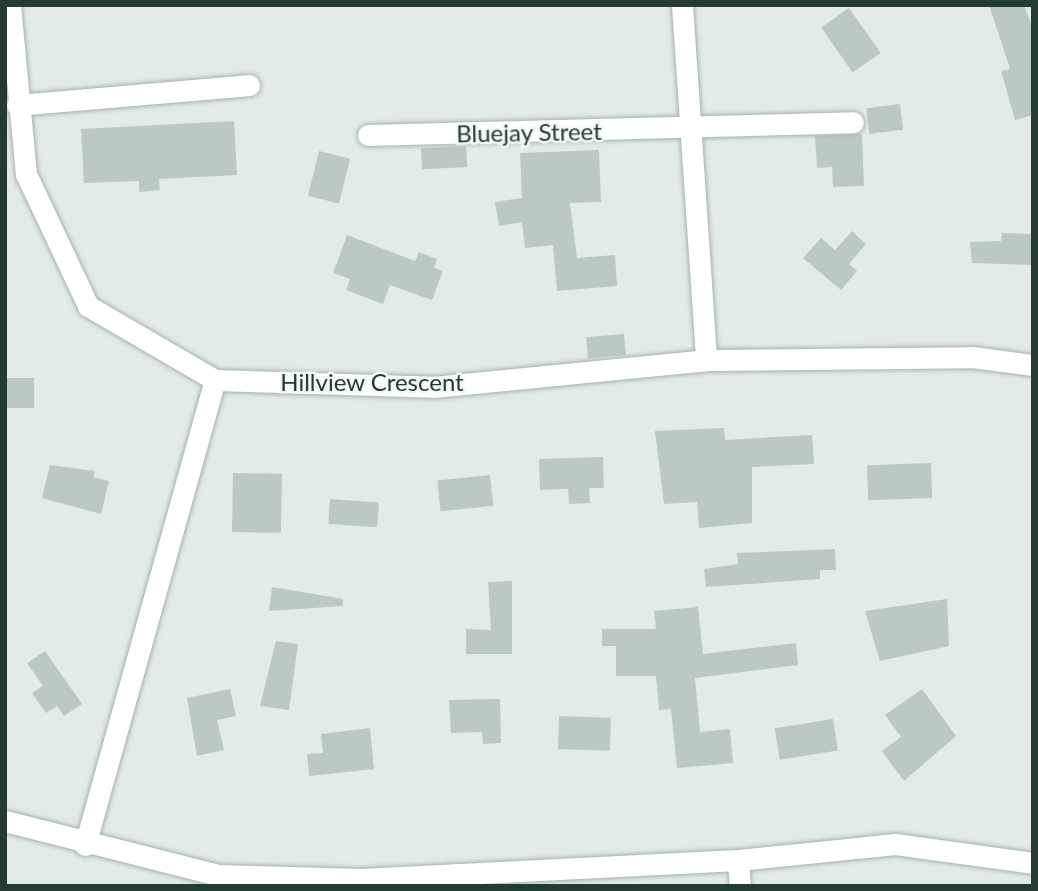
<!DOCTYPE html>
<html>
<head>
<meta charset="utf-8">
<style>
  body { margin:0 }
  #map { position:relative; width:1038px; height:891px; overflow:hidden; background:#e3ebe8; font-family:Lato,sans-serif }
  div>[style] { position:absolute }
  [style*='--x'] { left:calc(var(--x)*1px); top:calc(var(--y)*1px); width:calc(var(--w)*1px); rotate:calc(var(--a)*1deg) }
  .building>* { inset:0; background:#bcc8c4; transform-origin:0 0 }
  .roads { filter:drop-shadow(0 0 2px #a6b2af) drop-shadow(0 0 2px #a6b2af) }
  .minor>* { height:21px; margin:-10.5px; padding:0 10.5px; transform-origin:10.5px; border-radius:10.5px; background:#fff }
  .tertiary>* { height:21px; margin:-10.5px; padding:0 10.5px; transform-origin:10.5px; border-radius:10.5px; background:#fff }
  span { translate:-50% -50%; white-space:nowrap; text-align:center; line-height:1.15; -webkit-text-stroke:5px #f3f8f6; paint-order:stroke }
  .street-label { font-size:24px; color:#253a35 }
  .frame { position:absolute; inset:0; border:7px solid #253a35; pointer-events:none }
</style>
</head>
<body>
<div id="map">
  <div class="building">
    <i style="clip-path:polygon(989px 5px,1024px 5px,1033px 29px,1033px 115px,1015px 120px,1001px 71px,1010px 69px)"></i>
    <i style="left:849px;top:8px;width:55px;height:34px;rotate:55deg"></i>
    <i style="left:900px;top:104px;width:26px;height:34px;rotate:83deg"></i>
    <i style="clip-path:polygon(234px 121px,237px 175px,159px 179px,160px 190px,139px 192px,139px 181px,84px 183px,81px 129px)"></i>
    <i style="clip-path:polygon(862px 134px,864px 186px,833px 187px,832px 167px,817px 168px,815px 136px)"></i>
    <i style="left:466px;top:146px;width:21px;height:45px;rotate:87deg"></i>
    <i style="clip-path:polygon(599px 150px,601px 202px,570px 203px,577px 258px,615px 255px,617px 286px,557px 291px,553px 245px,525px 248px,522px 222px,499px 226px,495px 202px,522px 198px,520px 153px)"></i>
    <i style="left:319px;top:151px;width:32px;height:46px;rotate:14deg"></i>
    <i style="clip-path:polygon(852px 231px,866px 244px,849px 264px,857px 271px,841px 290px,803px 258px,821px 238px,835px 250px)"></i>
    <i style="clip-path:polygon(1002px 233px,1033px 234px,1033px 265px,972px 263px,970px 242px,1001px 241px)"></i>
    <i style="clip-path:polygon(347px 235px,415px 261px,419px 252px,437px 259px,434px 268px,443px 271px,432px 300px,390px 285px,383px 304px,346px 290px,350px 279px,333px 273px)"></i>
    <i style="left:624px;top:334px;width:21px;height:38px;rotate:85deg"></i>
    <i style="left:5px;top:378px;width:29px;height:30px"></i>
    <i style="clip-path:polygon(724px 428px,725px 440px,812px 435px,814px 464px,752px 467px,752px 523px,699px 528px,697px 502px,664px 504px,655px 431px)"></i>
    <i style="clip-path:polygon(603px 457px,604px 488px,589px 488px,590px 503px,569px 504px,568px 489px,540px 490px,539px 459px)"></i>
    <i style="left:931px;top:463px;width:35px;height:64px;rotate:88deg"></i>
    <i style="clip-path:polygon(50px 465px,95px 471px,93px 477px,109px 481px,101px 514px,42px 498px)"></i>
    <i style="left:233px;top:473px;width:49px;height:59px;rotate:1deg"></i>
    <i style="left:490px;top:475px;width:31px;height:53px;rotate:84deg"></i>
    <i style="left:330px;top:499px;width:49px;height:25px;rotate:4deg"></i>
    <i style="clip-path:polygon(835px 549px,836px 570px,820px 570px,820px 579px,706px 587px,704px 569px,738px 564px,737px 553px)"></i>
    <i style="clip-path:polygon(512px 581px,512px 654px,466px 654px,466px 629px,491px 630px,488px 582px)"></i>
    <i style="clip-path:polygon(272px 587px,343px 599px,343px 606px,269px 611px)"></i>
    <i style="clip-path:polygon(947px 599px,949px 646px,880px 661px,865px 611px)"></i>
    <i style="clip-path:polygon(698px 607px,703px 654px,796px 643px,798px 665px,695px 678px,700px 732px,730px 729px,733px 763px,677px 768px,671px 709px,659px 710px,656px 676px,616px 676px,616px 646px,602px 646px,602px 629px,656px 629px,654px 611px)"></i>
    <i style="clip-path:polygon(276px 641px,298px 644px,289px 710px,260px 706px)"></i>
    <i style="clip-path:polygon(45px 651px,82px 704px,64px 716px,57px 706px,46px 713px,32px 693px,43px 686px,27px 663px)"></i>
    <i style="clip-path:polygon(230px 689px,236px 716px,217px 720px,224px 750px,197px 756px,187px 698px)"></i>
    <i style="clip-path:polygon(922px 689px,956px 736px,904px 781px,882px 751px,901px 737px,885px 715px)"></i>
    <i style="clip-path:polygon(500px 699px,501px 743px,483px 744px,482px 732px,451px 733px,449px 700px)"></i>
    <i style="left:559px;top:716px;width:52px;height:33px;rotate:2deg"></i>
    <i style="left:833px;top:719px;width:32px;height:59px;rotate:81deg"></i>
    <i style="clip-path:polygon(370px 728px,374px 769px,309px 776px,307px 754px,323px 753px,321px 734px)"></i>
  </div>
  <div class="roads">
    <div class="minor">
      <i style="--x:10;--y:5;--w:170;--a:84.6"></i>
      <i style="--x:26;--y:174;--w:146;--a:64.8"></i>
      <i style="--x:88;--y:306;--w:147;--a:30.2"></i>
      <i style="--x:215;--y:380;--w:218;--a:1.8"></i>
      <i style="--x:433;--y:387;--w:274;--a:-5.6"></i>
      <i style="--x:706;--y:360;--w:266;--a:-0.6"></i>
      <i style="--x:972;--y:357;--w:62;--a:7.5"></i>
      <i style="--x:682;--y:5;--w:356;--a:86.1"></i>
      <i style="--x:17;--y:105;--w:233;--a:-4.9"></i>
      <i style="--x:368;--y:135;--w:485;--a:-1.5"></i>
      <i style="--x:85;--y:845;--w:483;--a:-74.4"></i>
    </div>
    <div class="tertiary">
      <i style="--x:5;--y:821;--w:220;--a:14.2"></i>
      <i style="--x:218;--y:875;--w:143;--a:1.6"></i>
      <i style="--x:361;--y:879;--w:377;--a:-2.9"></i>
      <i style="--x:738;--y:860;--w:158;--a:-5.8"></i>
      <i style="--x:895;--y:844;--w:139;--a:7.8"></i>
      <i style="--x:738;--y:860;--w:26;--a:86"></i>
    </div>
  </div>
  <div class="street-label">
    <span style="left:529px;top:132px;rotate:-1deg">Bluejay Street</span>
    <span style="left:372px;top:382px">Hillview Crescent</span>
  </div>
  <div class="frame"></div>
</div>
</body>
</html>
